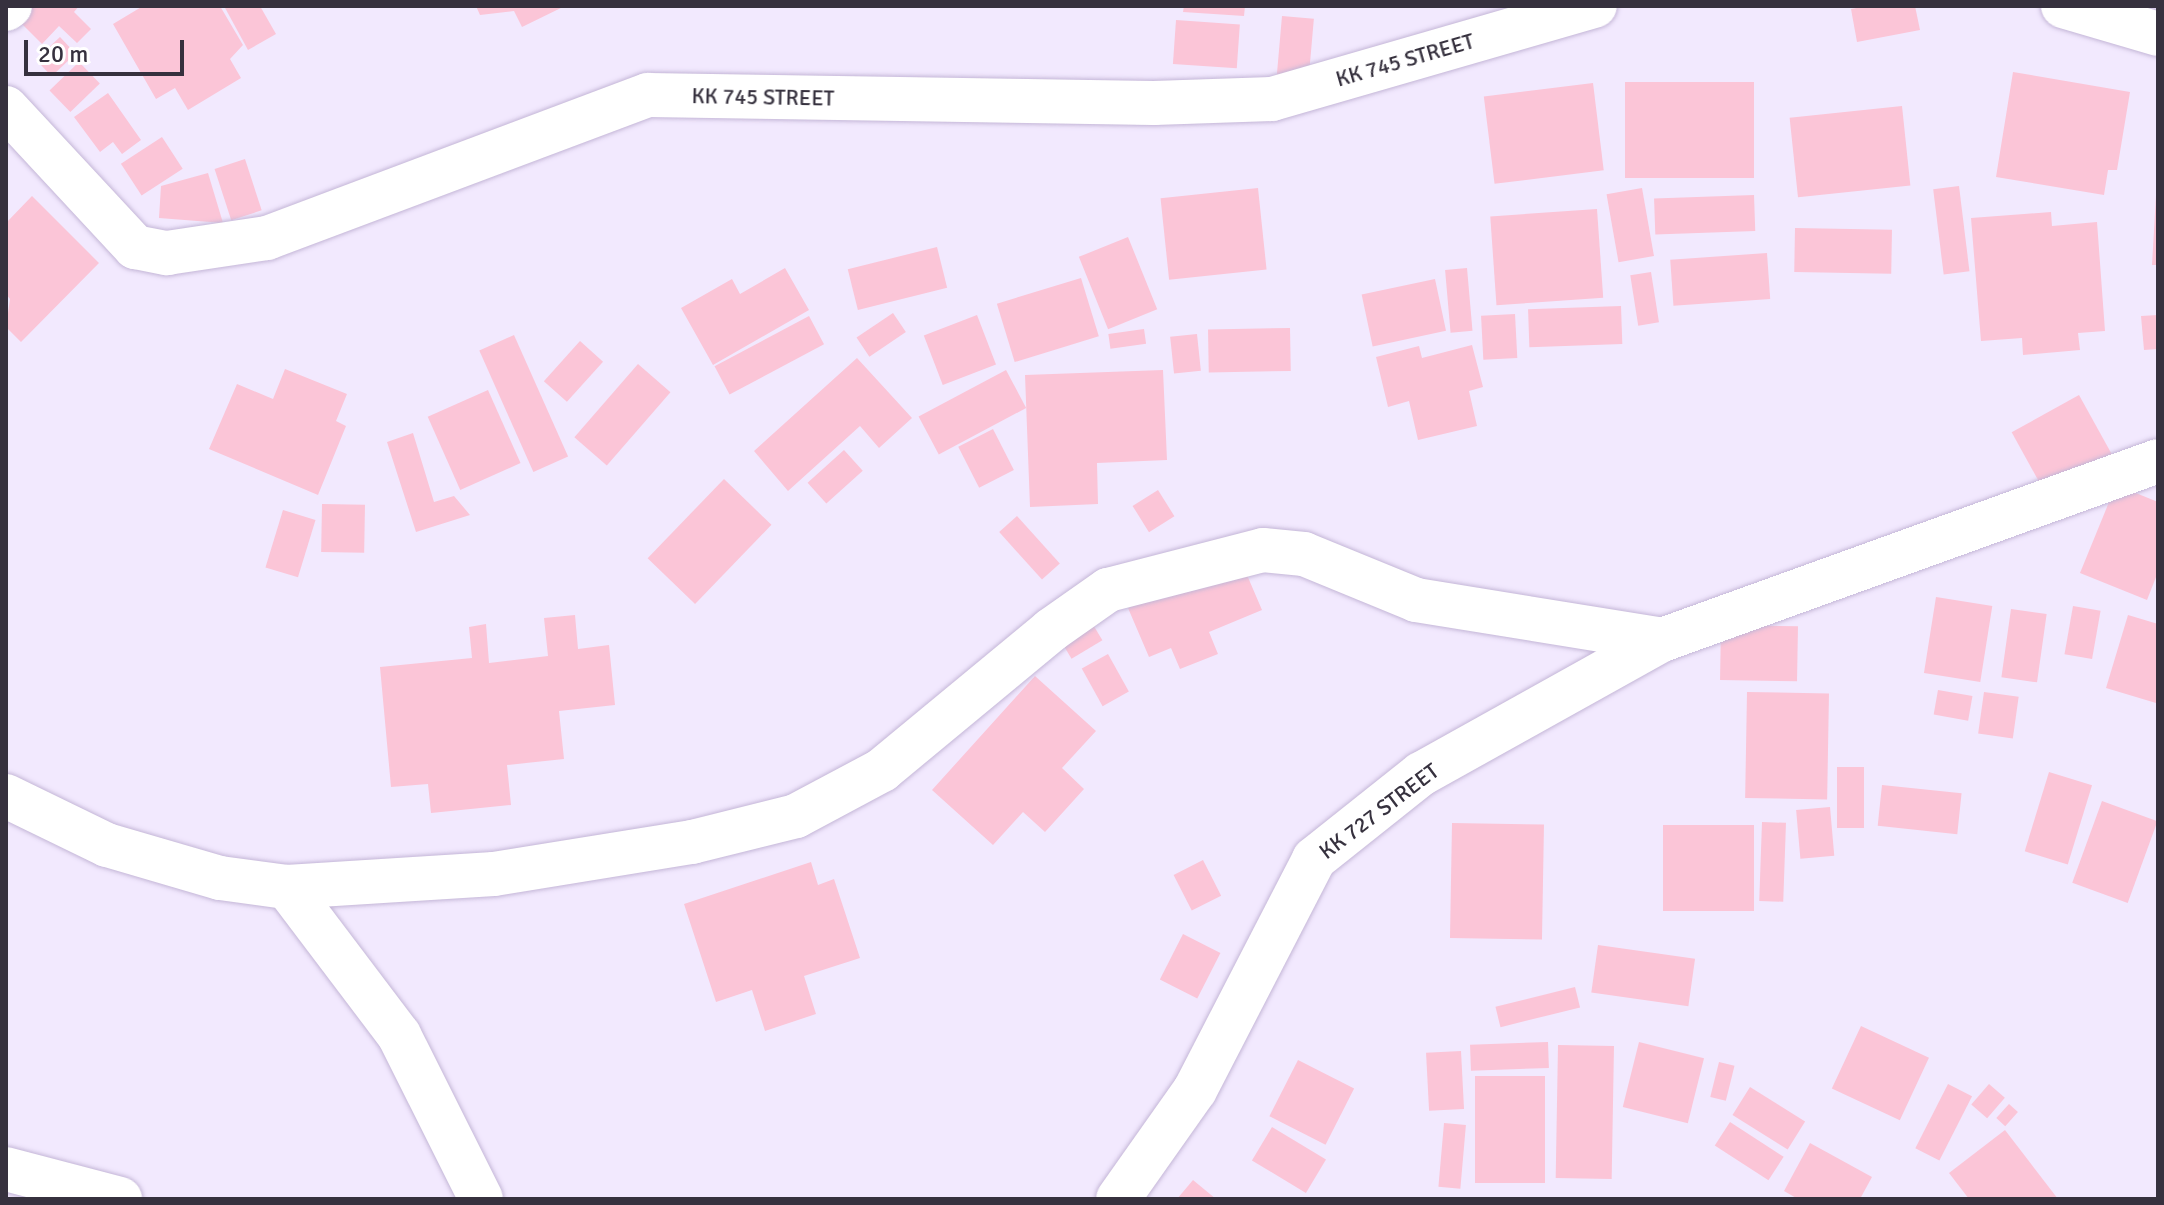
<!DOCTYPE html>
<html>
<head>
<meta charset="utf-8">
<style>
  body { margin:0 }
  #map { position:relative; width:2164px; height:1205px; overflow:hidden; background:#f2e9fe; font-family:Signika,sans-serif }
  div>[style] { position:absolute }
  [style*='--x'] { left:calc(var(--x)*1px); top:calc(var(--y)*1px); width:calc(var(--w)*1px); rotate:calc(var(--a)*1deg) }
  .building>* { inset:0; background:#fbc5d7; transform-origin:0 0 }
  .roads { filter:drop-shadow(0 0 2px #c4b6d7) drop-shadow(0 0 2px #c4b6d7) }
  .street>* { height:44px; margin:-22px; padding:0 22px; transform-origin:22px; border-radius:22px; background:#fff }
  span { translate:-50% -50%; white-space:nowrap; text-align:center; line-height:1.15; -webkit-text-stroke:6px #fff; paint-order:stroke }
  .street-label { font-size:22px; color:#36313e }
  .frame { position:absolute; inset:0; border:8px solid #36313e; pointer-events:none }
  .scale { position:absolute; left:24px; top:40px; width:160px; height:36px; box-sizing:border-box; border:4px solid #36313e; border-top:0; padding-left:10px; font-size:24px; line-height:28px; white-space:nowrap; color:#36313e; -webkit-text-stroke:6px #fff; paint-order:stroke }
</style>
</head>
<body>
<div id="map">
  <div class="building">
    <i style="clip-path:polygon(29px 6px,79px 6px,74px 12px,91px 29px,77px 43px,59px 26px,42px 44px,17px 19px)"></i>
    <i style="clip-path:polygon(143px 6px,220px 6px,243px 45px,230px 59px,241px 78px,188px 110px,175px 88px,156px 99px,113px 24px)"></i>
    <i style="clip-path:polygon(224px 6px,260px 6px,276px 34px,248px 50px)"></i>
    <i style="clip-path:polygon(476px 6px,565px 6px,522px 27px,514px 11px,480px 15px)"></i>
    <i style="clip-path:polygon(1184px 6px,1245px 6px,1244px 16px,1183px 12px)"></i>
    <i style="clip-path:polygon(1867px 6px,1915px 6px,1920px 30px,1857px 42px,1851px 9px)"></i>
    <i style="left:1282px;top:16px;width:32px;height:60px;rotate:5deg"></i>
    <i style="left:1176px;top:20px;width:64px;height:44px;rotate:4deg"></i>
    <i style="left:60px;top:37px;width:23px;height:33px;rotate:47deg"></i>
    <i style="left:79px;top:62px;width:30px;height:41px;rotate:46deg"></i>
    <i style="clip-path:polygon(2013px 72px,2130px 92px,2117px 170px,2108px 170px,2104px 195px,1996px 177px)"></i>
    <i style="left:1754px;top:82px;width:96px;height:129px;rotate:90deg"></i>
    <i style="left:1593px;top:83px;width:88px;height:110px;rotate:83deg"></i>
    <i style="clip-path:polygon(108px 93px,141px 140px,122px 154px,113px 142px,100px 152px,74px 117px)"></i>
    <i style="left:1902px;top:106px;width:80px;height:113px;rotate:84deg"></i>
    <i style="left:162px;top:137px;width:38px;height:49px;rotate:57deg"></i>
    <i style="left:245px;top:159px;width:54px;height:32px;rotate:72deg"></i>
    <i style="clip-path:polygon(208px 173px,223px 223px,159px 218px,161px 186px)"></i>
    <i style="left:1959px;top:186px;width:86px;height:26px;rotate:83deg"></i>
    <i style="left:1258px;top:188px;width:82px;height:98px;rotate:84deg"></i>
    <i style="left:1642px;top:188px;width:69px;height:36px;rotate:80deg"></i>
    <i style="left:1754px;top:195px;width:36px;height:100px;rotate:88deg"></i>
    <i style="clip-path:polygon(32px 196px,99px 263px,21px 342px,6px 327px,10px 299px,6px 294px,6px 223px)"></i>
    <i style="clip-path:polygon(2156px 196px,2158px 196px,2158px 265px,2152px 265px)"></i>
    <i style="left:1597px;top:209px;width:89px;height:107px;rotate:86deg"></i>
    <i style="clip-path:polygon(2051px 212px,2052px 226px,2097px 222px,2105px 331px,2078px 333px,2080px 350px,2023px 355px,2022px 338px,1981px 341px,1971px 218px)"></i>
    <i style="left:1795px;top:228px;width:97px;height:44px;rotate:1deg"></i>
    <i style="left:1128px;top:237px;width:78px;height:53px;rotate:68deg"></i>
    <i style="left:937px;top:247px;width:42px;height:92px;rotate:76deg"></i>
    <i style="left:1767px;top:253px;width:46px;height:97px;rotate:86deg"></i>
    <i style="clip-path:polygon(785px 268px,809px 310px,713px 365px,681px 308px,732px 279px,740px 294px)"></i>
    <i style="left:1467px;top:268px;width:63px;height:22px;rotate:85deg"></i>
    <i style="left:1651px;top:272px;width:51px;height:21px;rotate:81deg"></i>
    <i style="left:1081px;top:278px;width:61px;height:88px;rotate:73deg"></i>
    <i style="left:1435px;top:279px;width:53px;height:75px;rotate:78deg"></i>
    <i style="left:1621px;top:306px;width:38px;height:93px;rotate:88deg"></i>
    <i style="left:893px;top:313px;width:23px;height:44px;rotate:56deg"></i>
    <i style="left:1515px;top:314px;width:44px;height:34px;rotate:87deg"></i>
    <i style="left:977px;top:315px;width:53px;height:57px;rotate:69deg"></i>
    <i style="clip-path:polygon(2158px 315px,2158px 349px,2144px 350px,2141px 316px)"></i>
    <i style="left:809px;top:316px;width:32px;height:107px;rotate:62deg"></i>
    <i style="left:1290px;top:328px;width:43px;height:82px;rotate:89deg"></i>
    <i style="left:1144px;top:329px;width:15px;height:36px;rotate:82deg"></i>
    <i style="left:1197px;top:334px;width:37px;height:27px;rotate:84deg"></i>
    <i style="left:514px;top:335px;width:133px;height:38px;rotate:66deg"></i>
    <i style="left:580px;top:341px;width:31px;height:54px;rotate:42deg"></i>
    <i style="clip-path:polygon(1472px 345px,1483px 387px,1469px 391px,1477px 426px,1418px 440px,1409px 401px,1388px 407px,1376px 357px,1419px 346px,1422px 358px)"></i>
    <i style="clip-path:polygon(857px 358px,912px 418px,879px 448px,860px 426px,788px 491px,754px 451px)"></i>
    <i style="left:638px;top:364px;width:43px;height:97px;rotate:41deg"></i>
    <i style="clip-path:polygon(285px 369px,347px 394px,336px 421px,346px 426px,318px 495px,209px 449px,237px 384px,273px 399px)"></i>
    <i style="left:1006px;top:370px;width:43px;height:99px;rotate:62deg"></i>
    <i style="clip-path:polygon(1163px 370px,1167px 460px,1097px 463px,1098px 504px,1030px 507px,1025px 375px)"></i>
    <i style="left:488px;top:390px;width:80px;height:66px;rotate:66deg"></i>
    <i style="left:2079px;top:395px;width:68px;height:77px;rotate:61deg"></i>
    <i style="left:993px;top:429px;width:46px;height:39px;rotate:63deg"></i>
    <i style="clip-path:polygon(413px 433px,434px 502px,454px 496px,470px 515px,416px 532px,387px 442px)"></i>
    <i style="left:844px;top:450px;width:28px;height:49px;rotate:48deg"></i>
    <i style="left:724px;top:479px;width:66px;height:110px;rotate:44deg"></i>
    <i style="clip-path:polygon(2116px 485px,2158px 502px,2158px 572px,2147px 600px,2080px 573px)"></i>
    <i style="left:1158px;top:490px;width:31px;height:30px;rotate:58deg"></i>
    <i style="left:322px;top:504px;width:43px;height:48px;rotate:1deg"></i>
    <i style="left:283px;top:510px;width:34px;height:60px;rotate:17deg"></i>
    <i style="left:1017px;top:516px;width:64px;height:24px;rotate:48deg"></i>
    <i style="clip-path:polygon(1241px 561px,1262px 610px,1209px 632px,1218px 654px,1180px 669px,1171px 648px,1149px 657px,1128px 608px)"></i>
    <i style="left:1936px;top:597px;width:57px;height:77px;rotate:9deg"></i>
    <i style="left:2073px;top:606px;width:28px;height:49px;rotate:10deg"></i>
    <i style="left:2011px;top:609px;width:36px;height:69px;rotate:8deg"></i>
    <i style="clip-path:polygon(575px 615px,578px 649px,609px 645px,615px 705px,559px 711px,564px 759px,507px 765px,511px 805px,431px 813px,428px 784px,391px 787px,380px 667px,472px 658px,469px 627px,486px 624px,489px 663px,548px 656px,544px 618px)"></i>
    <i style="clip-path:polygon(2128px 615px,2158px 624px,2156px 703px,2106px 688px)"></i>
    <i style="left:1089px;top:618px;width:26px;height:36px;rotate:59deg"></i>
    <i style="left:1721px;top:625px;width:77px;height:55px;rotate:1deg"></i>
    <i style="left:1108px;top:654px;width:43px;height:30px;rotate:61deg"></i>
    <i style="clip-path:polygon(1035px 676px,1096px 731px,1062px 768px,1084px 789px,1045px 832px,1023px 812px,993px 845px,932px 790px)"></i>
    <i style="left:1938px;top:690px;width:35px;height:25px;rotate:10deg"></i>
    <i style="left:1747px;top:692px;width:82px;height:106px;rotate:1deg"></i>
    <i style="left:1984px;top:692px;width:35px;height:42px;rotate:8deg"></i>
    <i style="left:1837px;top:767px;width:27px;height:61px"></i>
    <i style="left:2049px;top:772px;width:45px;height:83px;rotate:17deg"></i>
    <i style="left:1882px;top:785px;width:80px;height:41px;rotate:6deg"></i>
    <i style="left:2102px;top:801px;width:59px;height:87px;rotate:20deg"></i>
    <i style="left:1830px;top:807px;width:49px;height:34px;rotate:85deg"></i>
    <i style="left:1762px;top:822px;width:24px;height:79px;rotate:2deg"></i>
    <i style="left:1452px;top:823px;width:92px;height:115px;rotate:1deg"></i>
    <i style="left:1663px;top:825px;width:91px;height:86px"></i>
    <i style="left:1203px;top:860px;width:40px;height:33px;rotate:63deg"></i>
    <i style="clip-path:polygon(811px 862px,818px 885px,834px 879px,860px 958px,804px 976px,816px 1014px,765px 1031px,752px 990px,716px 1002px,684px 904px)"></i>
    <i style="left:1183px;top:934px;width:42px;height:51px;rotate:27deg"></i>
    <i style="left:1598px;top:945px;width:98px;height:48px;rotate:8deg"></i>
    <i style="left:1575px;top:987px;width:21px;height:82px;rotate:76deg"></i>
    <i style="left:1861px;top:1026px;width:75px;height:69px;rotate:25deg"></i>
    <i style="left:1548px;top:1042px;width:26px;height:78px;rotate:88deg"></i>
    <i style="left:1639px;top:1042px;width:67px;height:67px;rotate:14deg"></i>
    <i style="left:1558px;top:1045px;width:56px;height:133px;rotate:1deg"></i>
    <i style="left:1461px;top:1051px;width:58px;height:35px;rotate:87deg"></i>
    <i style="left:1298px;top:1060px;width:63px;height:63px;rotate:27deg"></i>
    <i style="left:1719px;top:1062px;width:16px;height:36px;rotate:14deg"></i>
    <i style="left:1475px;top:1076px;width:70px;height:107px"></i>
    <i style="left:1948px;top:1084px;width:27px;height:72px;rotate:27deg"></i>
    <i style="left:1989px;top:1084px;width:21px;height:27px;rotate:41deg"></i>
    <i style="left:1750px;top:1087px;width:65px;height:33px;rotate:32deg"></i>
    <i style="left:2009px;top:1104px;width:12px;height:19px;rotate:42deg"></i>
    <i style="left:1730px;top:1122px;width:64px;height:28px;rotate:33deg"></i>
    <i style="left:1444px;top:1123px;width:22px;height:64px;rotate:5deg"></i>
    <i style="left:1272px;top:1127px;width:63px;height:39px;rotate:31deg"></i>
    <i style="clip-path:polygon(2005px 1130px,2058px 1199px,1969px 1199px,1949px 1173px)"></i>
    <i style="clip-path:polygon(1810px 1143px,1872px 1177px,1860px 1199px,1798px 1199px,1784px 1191px)"></i>
    <i style="clip-path:polygon(1193px 1180px,1216px 1199px,1177px 1199px)"></i>
  </div>
  <div class="roads">
    <div class="street">
      <i style="--x:2063;--y:6;--w:99;--a:16.4"></i>
      <i style="--x:6;--y:9;--w:5;--a:-37"></i>
      <i style="--x:6;--y:108;--w:190;--a:47.1"></i>
      <i style="--x:135;--y:247;--w:33;--a:11"></i>
      <i style="--x:167;--y:253;--w:101;--a:-8.5"></i>
      <i style="--x:267;--y:238;--w:407;--a:-20.6"></i>
      <i style="--x:648;--y:95;--w:506;--a:0.91"></i>
      <i style="--x:1154;--y:103;--w:118;--a:-1.9"></i>
      <i style="--x:1272;--y:99;--w:336;--a:-16.1"></i>
      <i style="--x:6;--y:796;--w:112;--a:25.9"></i>
      <i style="--x:107;--y:845;--w:118;--a:16.3"></i>
      <i style="--x:220;--y:878;--w:68;--a:7.7"></i>
      <i style="--x:287;--y:887;--w:207;--a:-3.6"></i>
      <i style="--x:494;--y:874;--w:201;--a:-9.2"></i>
      <i style="--x:692;--y:842;--w:107;--a:-14"></i>
      <i style="--x:796;--y:816;--w:98;--a:-28.1"></i>
      <i style="--x:882;--y:770;--w:219;--a:-39.6"></i>
      <i style="--x:1051;--y:630;--w:70;--a:-35.1"></i>
      <i style="--x:1108;--y:590;--w:160;--a:-14.5"></i>
      <i style="--x:1263;--y:550;--w:41;--a:5.6"></i>
      <i style="--x:1304;--y:554;--w:121;--a:22.3"></i>
      <i style="--x:1416;--y:600;--w:249;--a:9.2"></i>
      <i style="--x:287;--y:887;--w:186;--a:52.9"></i>
      <i style="--x:399;--y:1035;--w:183;--a:63.4"></i>
      <i style="--x:6;--y:1169;--w:118;--a:14.7"></i>
      <i style="--x:1118;--y:1199;--w:133;--a:-54.8"></i>
      <i style="--x:1195;--y:1090;--w:260;--a:-62.7"></i>
      <i style="--x:1314;--y:859;--w:137;--a:-38.5"></i>
      <i style="--x:1421;--y:774;--w:276;--a:-29.1"></i>
      <i style="--x:1662;--y:640;--w:527;--a:-19.84"></i>
    </div>
  </div>
  <div class="street-label">
    <span style="left:1405px;top:60px;rotate:-16deg">KK 745 STREET</span>
    <span style="left:763px;top:97px;rotate:1deg">KK 745 STREET</span>
    <span style="left:1379px;top:811px;rotate:-37deg">KK 727 STREET</span>
  </div>
  <div class="frame"></div>
  <div class="scale">20 m</div>
</div>
</body>
</html>
